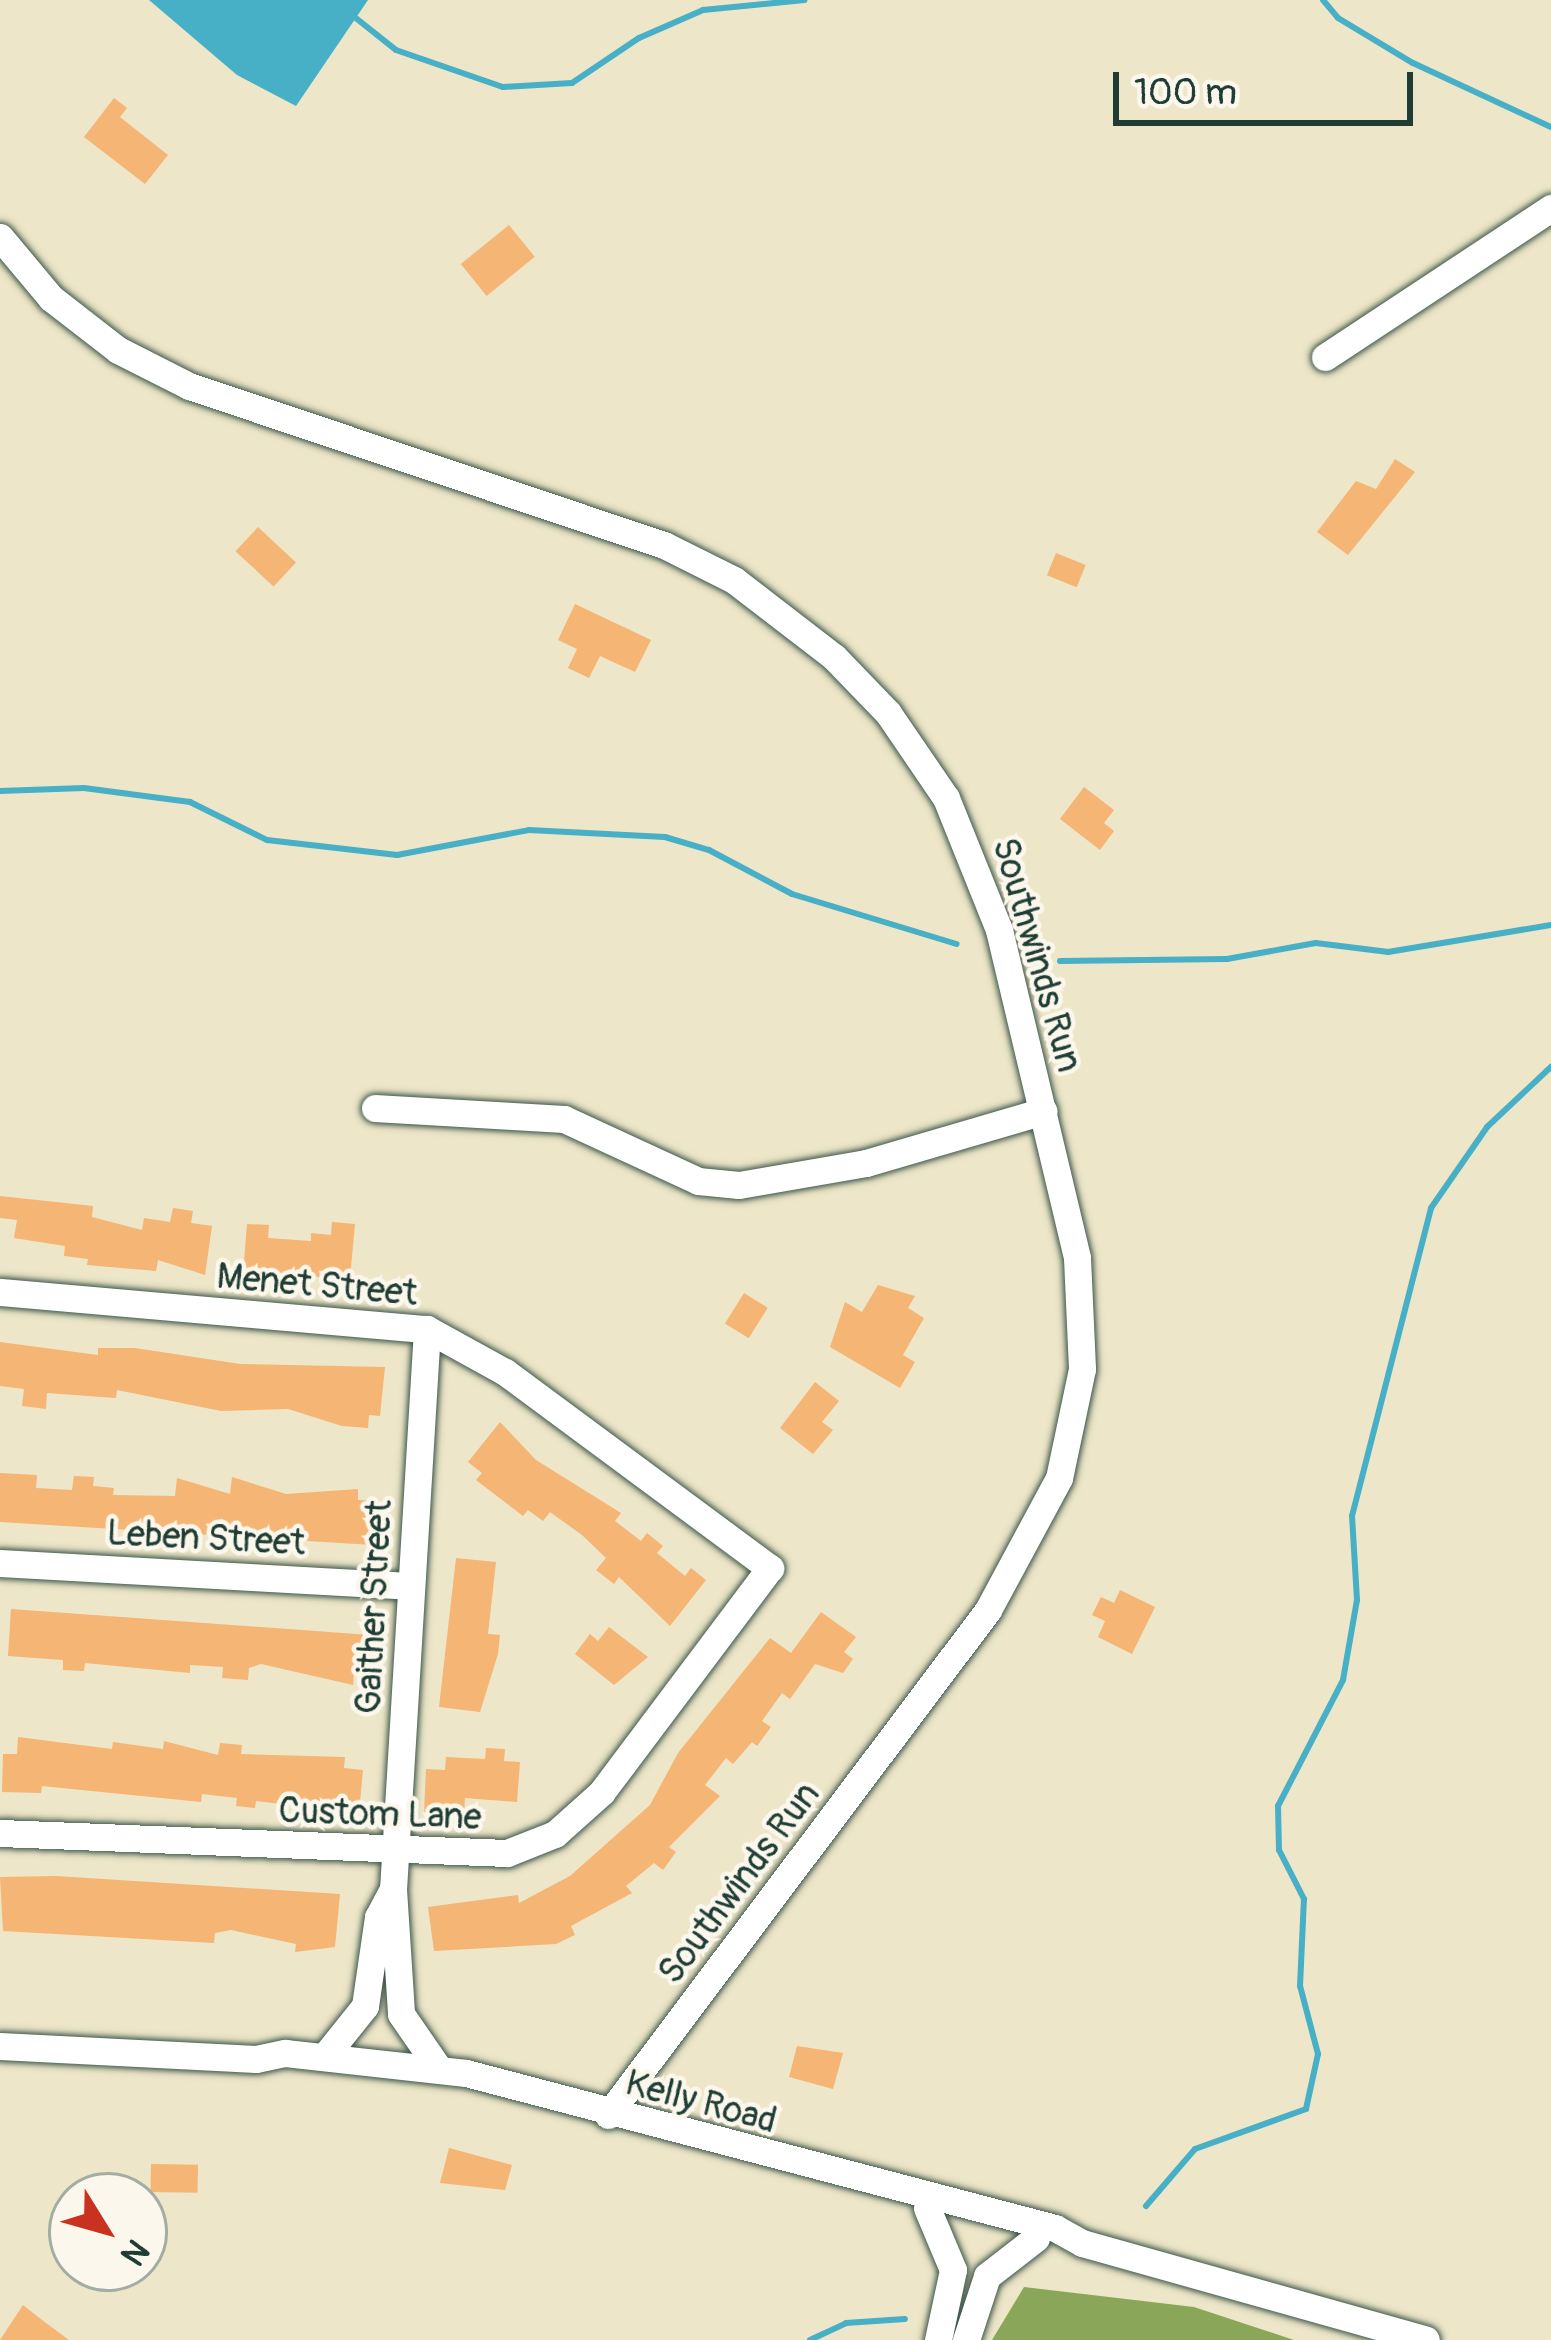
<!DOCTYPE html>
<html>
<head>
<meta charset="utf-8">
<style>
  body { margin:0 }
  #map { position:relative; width:1551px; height:2340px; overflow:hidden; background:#ede6c8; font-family:Pangolin,sans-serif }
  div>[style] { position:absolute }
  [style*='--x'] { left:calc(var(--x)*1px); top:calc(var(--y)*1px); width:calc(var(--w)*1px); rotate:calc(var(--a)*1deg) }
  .forest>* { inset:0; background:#8aa658 }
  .water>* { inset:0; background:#47afc6 }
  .stream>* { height:6px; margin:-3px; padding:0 3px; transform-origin:3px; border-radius:3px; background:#47afc6 }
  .building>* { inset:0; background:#f4b575; transform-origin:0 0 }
  .roads { filter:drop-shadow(0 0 3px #3e564a) drop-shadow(0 0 3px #3e564a) }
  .minor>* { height:27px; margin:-13.5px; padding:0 13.5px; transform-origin:13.5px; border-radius:13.5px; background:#fff }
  span { translate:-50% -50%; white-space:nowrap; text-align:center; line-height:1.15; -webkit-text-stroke:9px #fbf7ec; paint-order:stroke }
  .street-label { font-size:36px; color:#1f3d34 }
  .north { position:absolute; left:48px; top:2172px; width:120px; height:120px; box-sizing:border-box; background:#fbf7ec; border:3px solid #a3ada2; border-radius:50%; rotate:127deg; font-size:33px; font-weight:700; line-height:48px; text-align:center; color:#1f3d34 }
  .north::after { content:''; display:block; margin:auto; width:42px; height:54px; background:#c8321e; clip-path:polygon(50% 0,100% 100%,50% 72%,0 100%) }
  .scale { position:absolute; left:1113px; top:72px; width:300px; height:54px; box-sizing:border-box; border:6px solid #1f3d34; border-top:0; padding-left:15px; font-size:36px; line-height:42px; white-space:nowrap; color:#1f3d34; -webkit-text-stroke:9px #fbf7ec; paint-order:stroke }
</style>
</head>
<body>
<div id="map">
  <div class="forest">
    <i style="clip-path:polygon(1024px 2287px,1194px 2307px,1294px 2340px,992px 2340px)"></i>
  </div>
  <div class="water">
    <i style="clip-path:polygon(149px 0,368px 0,296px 106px,237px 75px)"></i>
  </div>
  <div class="stream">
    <i style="--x:1323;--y:0;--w:23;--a:50"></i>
    <i style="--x:1338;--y:18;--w:87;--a:31"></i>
    <i style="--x:1413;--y:63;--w:152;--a:24.9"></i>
    <i style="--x:352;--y:15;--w:56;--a:38.5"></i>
    <i style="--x:396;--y:50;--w:113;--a:19.1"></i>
    <i style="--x:503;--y:87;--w:69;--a:-3.3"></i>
    <i style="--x:572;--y:83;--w:81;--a:-33.9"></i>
    <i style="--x:639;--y:38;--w:70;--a:-23.6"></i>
    <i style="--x:703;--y:10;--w:102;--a:-5.6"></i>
    <i style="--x:0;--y:791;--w:84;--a:-2"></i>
    <i style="--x:84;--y:788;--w:107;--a:7.5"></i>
    <i style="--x:190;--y:802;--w:86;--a:26.3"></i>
    <i style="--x:267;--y:840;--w:131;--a:6.6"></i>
    <i style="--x:397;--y:855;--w:134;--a:-10.7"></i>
    <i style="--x:529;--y:830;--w:136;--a:2.9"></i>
    <i style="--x:665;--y:837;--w:46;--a:16.5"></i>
    <i style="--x:709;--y:850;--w:94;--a:27.9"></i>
    <i style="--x:792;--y:894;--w:172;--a:16.9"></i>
    <i style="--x:1060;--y:961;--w:167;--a:-0.7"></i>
    <i style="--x:1227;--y:959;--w:90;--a:-10.2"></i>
    <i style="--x:1316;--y:943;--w:73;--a:7.1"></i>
    <i style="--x:1388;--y:952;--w:165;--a:-9.4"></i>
    <i style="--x:1146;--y:2206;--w:75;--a:-49.3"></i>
    <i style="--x:1195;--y:2149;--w:118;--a:-19.8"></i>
    <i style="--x:1306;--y:2109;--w:56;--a:-77.7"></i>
    <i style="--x:1318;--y:2054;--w:70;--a:-104.8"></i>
    <i style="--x:1300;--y:1986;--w:87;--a:-87.4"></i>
    <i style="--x:1304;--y:1899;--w:55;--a:-117"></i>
    <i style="--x:1279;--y:1850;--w:44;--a:-91.3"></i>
    <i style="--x:1278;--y:1806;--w:142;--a:-62.7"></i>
    <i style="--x:1343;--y:1680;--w:81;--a:-80.1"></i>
    <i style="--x:1357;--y:1600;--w:84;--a:-93.4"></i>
    <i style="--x:1352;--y:1516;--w:318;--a:-75.6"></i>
    <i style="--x:1431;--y:1208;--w:98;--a:-55.3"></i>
    <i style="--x:1487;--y:1127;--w:88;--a:-43.2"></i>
    <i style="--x:810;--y:2340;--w:40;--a:-25"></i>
    <i style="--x:846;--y:2323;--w:59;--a:-3.9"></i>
  </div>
  <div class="building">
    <i style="clip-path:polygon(114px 98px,127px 108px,120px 117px,168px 155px,145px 184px,84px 137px)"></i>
    <i style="left:509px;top:225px;width:41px;height:62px;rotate:51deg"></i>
    <i style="clip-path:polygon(1395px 459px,1415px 472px,1348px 555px,1317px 532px,1356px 481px,1376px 489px)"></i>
    <i style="left:258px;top:527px;width:52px;height:33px;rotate:43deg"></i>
    <i style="left:1056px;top:553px;width:32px;height:24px;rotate:22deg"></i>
    <i style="clip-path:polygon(575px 604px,651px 640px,635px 672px,600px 656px,589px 678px,568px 668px,577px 649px,558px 640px)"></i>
    <i style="clip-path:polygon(1084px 787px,1114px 810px,1104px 823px,1114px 831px,1100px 850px,1060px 819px)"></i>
    <i style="clip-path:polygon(0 1196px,93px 1206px,92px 1217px,142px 1230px,144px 1218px,170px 1222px,173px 1208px,193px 1211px,191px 1223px,212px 1226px,205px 1275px,158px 1260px,156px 1271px,87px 1265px,88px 1259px,64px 1256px,65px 1246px,14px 1238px,17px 1220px,0 1218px)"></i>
    <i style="clip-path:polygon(332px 1222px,355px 1224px,350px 1278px,243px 1274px,247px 1224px,269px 1225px,268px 1238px,311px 1241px,311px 1233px,331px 1235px)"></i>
    <i style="clip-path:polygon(878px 1285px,915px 1296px,908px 1308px,924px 1318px,903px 1355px,915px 1362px,900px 1388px,830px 1347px,845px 1302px,862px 1312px)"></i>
    <i style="left:744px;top:1293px;width:28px;height:36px;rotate:32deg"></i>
    <i style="clip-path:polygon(0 1342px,98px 1355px,98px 1348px,135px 1348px,240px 1364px,385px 1367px,380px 1416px,369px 1415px,368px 1428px,342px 1426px,288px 1409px,221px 1411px,117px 1390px,116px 1398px,47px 1393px,46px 1409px,22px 1406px,24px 1389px,0 1386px)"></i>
    <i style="clip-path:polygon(815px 1382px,839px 1401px,822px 1422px,833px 1430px,813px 1454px,780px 1428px)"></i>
    <i style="clip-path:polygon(500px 1422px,536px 1460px,621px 1513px,615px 1521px,641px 1541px,647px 1533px,663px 1546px,657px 1553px,685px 1576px,691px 1568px,706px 1580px,670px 1626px,619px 1577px,614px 1584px,596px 1570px,606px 1558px,582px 1535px,550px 1512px,543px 1521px,528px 1510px,523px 1516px,476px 1480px,482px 1473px,468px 1462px)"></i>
    <i style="clip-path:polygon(0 1473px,37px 1475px,36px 1488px,72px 1490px,74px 1476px,94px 1477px,93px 1486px,114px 1488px,113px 1495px,175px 1496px,177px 1478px,230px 1494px,232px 1477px,286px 1494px,358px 1489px,358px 1500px,376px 1501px,373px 1545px,0 1522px)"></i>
    <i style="clip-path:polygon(456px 1558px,496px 1562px,488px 1634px,500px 1635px,498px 1654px,480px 1712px,439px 1707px)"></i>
    <i style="clip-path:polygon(1120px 1590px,1155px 1607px,1132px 1654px,1098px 1637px,1105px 1621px,1092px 1615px,1101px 1597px,1114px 1603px)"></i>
    <i style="clip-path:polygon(11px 1609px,370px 1635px,367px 1674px,354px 1673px,353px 1685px,261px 1664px,249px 1668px,248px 1680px,222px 1678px,223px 1667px,190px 1665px,190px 1673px,85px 1663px,84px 1671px,63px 1670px,63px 1660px,8px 1656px)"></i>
    <i style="clip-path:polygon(821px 1612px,856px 1637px,844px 1652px,853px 1659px,843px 1673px,815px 1664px,790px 1699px,782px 1693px,762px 1721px,771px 1727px,757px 1746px,752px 1742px,733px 1764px,726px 1758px,705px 1785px,720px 1796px,669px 1847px,676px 1852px,663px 1870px,654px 1863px,626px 1886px,632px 1893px,571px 1926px,575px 1935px,556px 1944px,434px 1951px,428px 1907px,518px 1895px,519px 1903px,570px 1876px,650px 1805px,678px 1753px,770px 1638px,791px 1653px)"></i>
    <i style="clip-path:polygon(609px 1627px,648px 1657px,614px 1685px,575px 1654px,590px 1634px,598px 1641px)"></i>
    <i style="clip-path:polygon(18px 1737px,112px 1749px,113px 1742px,163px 1749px,164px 1741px,218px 1755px,220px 1743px,242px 1745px,241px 1754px,345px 1757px,344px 1768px,363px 1770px,359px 1813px,256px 1801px,255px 1808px,236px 1806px,237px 1798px,202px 1794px,201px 1802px,42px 1786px,41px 1793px,2px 1792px,3px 1754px,17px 1754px)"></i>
    <i style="clip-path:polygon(486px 1748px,505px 1749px,504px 1761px,520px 1762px,517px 1802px,465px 1798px,464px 1816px,424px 1813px,426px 1769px,445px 1770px,446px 1757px,485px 1759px)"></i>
    <i style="clip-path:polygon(56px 1876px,340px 1894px,335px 1947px,295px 1952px,296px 1944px,231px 1930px,215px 1933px,214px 1943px,3px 1931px,0 1877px)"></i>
    <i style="clip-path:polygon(797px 2046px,843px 2053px,833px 2089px,789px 2077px)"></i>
    <i style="clip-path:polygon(449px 2148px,512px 2165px,505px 2190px,440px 2183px)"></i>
    <i style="left:151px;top:2164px;width:47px;height:28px;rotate:1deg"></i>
    <i style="clip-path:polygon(23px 2305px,42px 2320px,69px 2340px,0 2340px)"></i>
  </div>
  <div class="roads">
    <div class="minor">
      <i style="--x:0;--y:237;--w:80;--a:50.1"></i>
      <i style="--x:51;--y:298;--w:85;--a:37.8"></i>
      <i style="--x:118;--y:350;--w:80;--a:26.9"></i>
      <i style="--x:189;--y:386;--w:501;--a:18.51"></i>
      <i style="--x:664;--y:545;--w:78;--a:26.6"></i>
      <i style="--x:734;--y:580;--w:126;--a:37.6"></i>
      <i style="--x:834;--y:657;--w:78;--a:46"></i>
      <i style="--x:888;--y:713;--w:103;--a:55.7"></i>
      <i style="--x:946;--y:798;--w:142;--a:68.1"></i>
      <i style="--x:999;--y:930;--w:337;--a:76.6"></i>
      <i style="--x:1077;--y:1258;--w:111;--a:87.4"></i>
      <i style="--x:1082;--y:1369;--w:111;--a:101.9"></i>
      <i style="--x:1059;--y:1478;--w:150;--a:118.3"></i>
      <i style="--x:988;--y:1610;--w:632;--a:126.96"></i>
      <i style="--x:1325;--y:357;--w:271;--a:-33.4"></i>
      <i style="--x:375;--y:1108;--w:189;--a:3.3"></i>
      <i style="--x:564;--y:1119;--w:148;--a:24.8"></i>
      <i style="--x:698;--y:1181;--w:41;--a:5.6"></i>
      <i style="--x:739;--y:1185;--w:129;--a:-9.8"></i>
      <i style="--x:866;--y:1163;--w:185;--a:-16.3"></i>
      <i style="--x:0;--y:1292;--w:429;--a:5"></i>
      <i style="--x:427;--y:1329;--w:89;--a:28.9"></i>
      <i style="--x:505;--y:1372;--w:330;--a:36.5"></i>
      <i style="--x:770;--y:1568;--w:280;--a:126.9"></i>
      <i style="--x:602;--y:1792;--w:63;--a:138.2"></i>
      <i style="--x:555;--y:1834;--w:52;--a:158.4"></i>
      <i style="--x:507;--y:1853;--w:507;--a:-177.74"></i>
      <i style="--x:427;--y:1329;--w:561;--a:93.47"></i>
      <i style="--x:393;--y:1889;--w:125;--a:86.3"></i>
      <i style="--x:401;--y:2014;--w:67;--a:55.4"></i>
      <i style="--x:0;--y:1563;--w:410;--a:3.2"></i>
      <i style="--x:0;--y:2046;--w:256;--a:2.9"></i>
      <i style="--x:256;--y:2059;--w:30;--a:-12"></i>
      <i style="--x:285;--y:2053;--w:182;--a:6.3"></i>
      <i style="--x:466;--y:2073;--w:609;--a:14.74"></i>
      <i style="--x:1055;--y:2228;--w:31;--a:29"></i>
      <i style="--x:1082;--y:2243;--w:357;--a:15.7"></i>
      <i style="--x:325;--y:2056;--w:64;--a:-51.3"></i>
      <i style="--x:365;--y:2006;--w:90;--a:-81.7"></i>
      <i style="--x:378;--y:1917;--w:32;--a:-62"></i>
      <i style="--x:927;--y:2208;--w:67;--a:67.2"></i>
      <i style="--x:953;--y:2270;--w:72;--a:102.1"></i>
      <i style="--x:966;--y:2340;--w:67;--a:-71.8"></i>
      <i style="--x:987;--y:2276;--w:62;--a:-37.8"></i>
    </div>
  </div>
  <div class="street-label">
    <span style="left:1037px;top:955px;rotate:74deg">Southwinds Run</span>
    <span style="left:317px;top:1285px;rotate:5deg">Menet Street</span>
    <span style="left:206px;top:1538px;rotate:3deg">Leben Street</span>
    <span style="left:374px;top:1607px;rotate:-87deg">Gaither Street</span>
    <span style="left:380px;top:1814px;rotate:2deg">Custom Lane</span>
    <span style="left:739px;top:1883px;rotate:-53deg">Southwinds Run</span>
    <span style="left:701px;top:2102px;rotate:15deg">Kelly Road</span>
  </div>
  <div class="north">N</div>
  <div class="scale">100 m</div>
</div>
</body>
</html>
